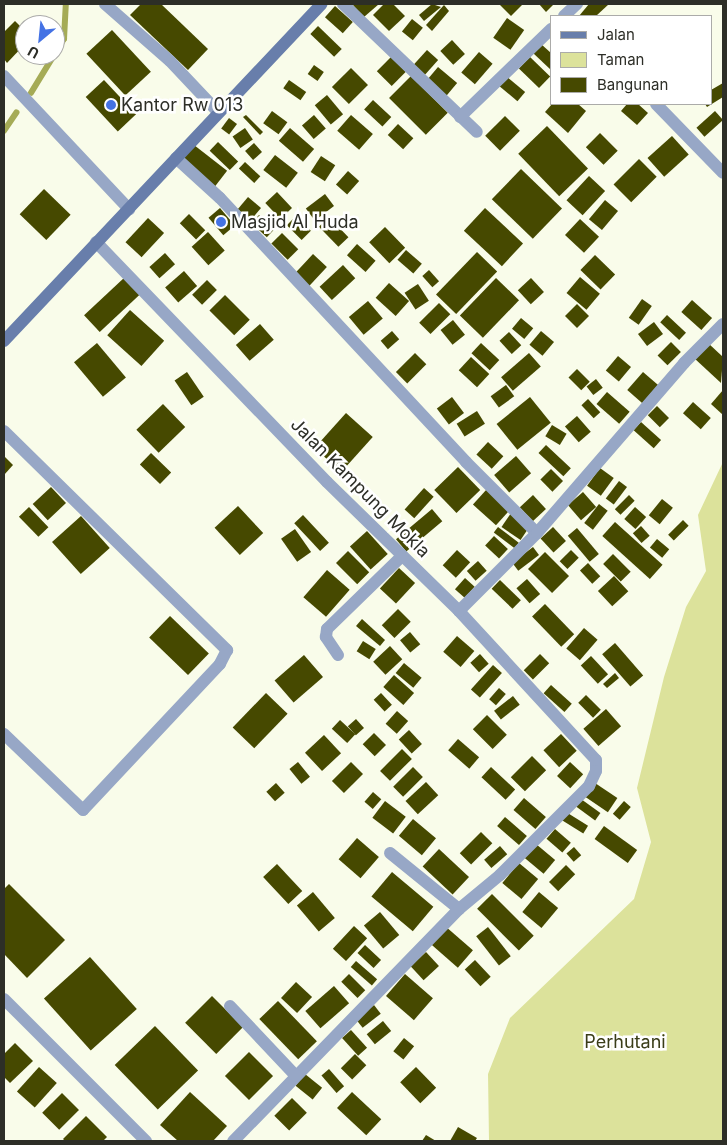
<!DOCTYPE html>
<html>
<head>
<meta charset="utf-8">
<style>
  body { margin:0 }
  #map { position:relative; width:727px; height:1145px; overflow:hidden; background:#f9fcea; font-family:Inter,sans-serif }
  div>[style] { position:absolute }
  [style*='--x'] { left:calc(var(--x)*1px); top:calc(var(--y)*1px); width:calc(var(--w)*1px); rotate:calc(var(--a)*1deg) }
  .green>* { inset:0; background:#dce29b }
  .stream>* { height:5.5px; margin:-2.75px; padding:0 2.75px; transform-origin:2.75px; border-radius:2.75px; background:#a5ab56 }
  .building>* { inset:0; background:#464900; transform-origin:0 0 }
  .minor>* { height:12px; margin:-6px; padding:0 6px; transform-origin:6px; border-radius:6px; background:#97a7c6 }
  .secondary>* { height:12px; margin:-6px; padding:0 6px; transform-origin:6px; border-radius:6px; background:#687eab }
  .dots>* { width:14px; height:14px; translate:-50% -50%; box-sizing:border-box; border:2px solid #fff; border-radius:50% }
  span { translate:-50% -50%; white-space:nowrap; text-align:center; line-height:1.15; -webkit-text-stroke:5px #fff; paint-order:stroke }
  .poi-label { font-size:18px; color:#2d2e27 }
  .left { translate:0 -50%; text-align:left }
  .street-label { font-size:18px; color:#2d2e27 }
  .park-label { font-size:18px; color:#3a3d18 }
  .frame { position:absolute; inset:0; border:5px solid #2d2e27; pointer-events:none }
  .legend { position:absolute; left:550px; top:15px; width:162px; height:90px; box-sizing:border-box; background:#fff; border:1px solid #ababa9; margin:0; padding:6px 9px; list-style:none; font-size:15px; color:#2d2e27 }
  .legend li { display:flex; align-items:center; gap:10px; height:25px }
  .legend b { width:25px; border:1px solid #ababa9 }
  .north { position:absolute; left:15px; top:15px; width:50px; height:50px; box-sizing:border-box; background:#fff; border:1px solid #ababa9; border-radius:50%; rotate:208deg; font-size:14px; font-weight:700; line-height:20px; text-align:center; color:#2d2e27 }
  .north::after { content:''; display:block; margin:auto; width:18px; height:22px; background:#4472e4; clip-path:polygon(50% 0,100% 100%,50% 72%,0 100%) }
</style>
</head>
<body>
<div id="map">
  <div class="green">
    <i style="clip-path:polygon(723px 462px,723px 1141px,489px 1141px,488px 1074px,510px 1018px,634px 899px,651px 842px,637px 788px,664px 677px,686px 607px,706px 571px,698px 515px)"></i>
  </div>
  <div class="stream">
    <i style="--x:31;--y:93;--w:63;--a:-58.6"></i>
    <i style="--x:64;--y:39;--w:35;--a:-87"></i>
    <i style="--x:4;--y:131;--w:22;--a:-56"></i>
  </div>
  <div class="building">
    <i style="clip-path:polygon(141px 4px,161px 4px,208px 49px,188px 70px,130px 15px)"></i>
    <i style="clip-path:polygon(352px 4px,379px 4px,364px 17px)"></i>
    <i style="clip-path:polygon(384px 4px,393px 4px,405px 16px,389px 31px,373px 15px)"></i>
    <i style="clip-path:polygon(432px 4px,441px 7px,424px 21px,419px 15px)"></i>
    <i style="clip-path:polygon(499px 4px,523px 4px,511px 16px)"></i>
    <i style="clip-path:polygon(539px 4px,554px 4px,546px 12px)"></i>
    <i style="clip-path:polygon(589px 4px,609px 4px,596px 16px,579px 16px)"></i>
    <i style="clip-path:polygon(444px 5px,449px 11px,432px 31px,426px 25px)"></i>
    <i style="left:335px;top:6px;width:24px;height:15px;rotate:42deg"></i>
    <i style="left:507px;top:18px;width:21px;height:24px;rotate:35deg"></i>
    <i style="left:412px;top:19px;width:14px;height:16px;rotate:39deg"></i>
    <i style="clip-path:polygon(15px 21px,25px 31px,25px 44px,7px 63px,4px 59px,4px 32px)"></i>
    <i style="left:318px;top:26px;width:33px;height:11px;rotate:44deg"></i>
    <i style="left:112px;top:30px;width:57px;height:35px;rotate:47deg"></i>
    <i style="left:452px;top:40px;width:19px;height:16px;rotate:47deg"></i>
    <i style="clip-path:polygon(541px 44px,551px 53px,551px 70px,533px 53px)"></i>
    <i style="left:427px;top:50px;width:15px;height:20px;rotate:42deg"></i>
    <i style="left:479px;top:52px;width:18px;height:27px;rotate:41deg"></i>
    <i style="left:391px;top:57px;width:21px;height:20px;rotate:45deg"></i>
    <i style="left:530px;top:57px;width:28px;height:16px;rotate:44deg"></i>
    <i style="left:314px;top:65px;width:12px;height:11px;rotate:35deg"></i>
    <i style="left:438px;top:67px;width:25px;height:19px;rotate:40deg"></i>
    <i style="left:351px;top:68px;width:24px;height:27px;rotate:45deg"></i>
    <i style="left:411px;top:76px;width:52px;height:31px;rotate:45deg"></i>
    <i style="left:506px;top:76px;width:25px;height:12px;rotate:40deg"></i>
    <i style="left:104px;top:80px;width:47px;height:25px;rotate:47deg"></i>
    <i style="left:289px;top:80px;width:21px;height:10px;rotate:35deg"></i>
    <i style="clip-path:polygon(723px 83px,723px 97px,707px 107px,705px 104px,711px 104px,711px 90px)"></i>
    <i style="left:327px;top:95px;width:25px;height:16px;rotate:50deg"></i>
    <i style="left:373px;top:100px;width:25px;height:13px;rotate:43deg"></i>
    <i style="clip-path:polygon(552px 104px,578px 104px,586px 111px,568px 133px,545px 112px)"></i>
    <i style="clip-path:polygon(627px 104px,638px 104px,648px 113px,637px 125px,621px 111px)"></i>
    <i style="left:272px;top:111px;width:19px;height:15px;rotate:36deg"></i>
    <i style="left:715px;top:111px;width:12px;height:25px;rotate:48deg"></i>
    <i style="clip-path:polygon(246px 115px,263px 132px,260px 135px,243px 117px)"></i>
    <i style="left:314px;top:115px;width:18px;height:16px;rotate:49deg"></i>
    <i style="left:351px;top:115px;width:29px;height:21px;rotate:41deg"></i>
    <i style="left:505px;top:116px;width:21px;height:28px;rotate:45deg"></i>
    <i style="left:229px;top:118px;width:10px;height:13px;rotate:37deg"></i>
    <i style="left:398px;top:124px;width:21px;height:15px;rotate:43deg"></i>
    <i style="left:547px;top:126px;width:59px;height:40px;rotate:46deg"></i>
    <i style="left:245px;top:128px;width:14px;height:15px;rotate:56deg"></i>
    <i style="left:290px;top:128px;width:32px;height:17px;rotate:41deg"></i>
    <i style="left:600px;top:133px;width:25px;height:20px;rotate:45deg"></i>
    <i style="left:672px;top:136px;width:25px;height:33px;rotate:48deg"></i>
    <i style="left:218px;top:142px;width:28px;height:12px;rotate:44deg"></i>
    <i style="left:254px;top:143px;width:12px;height:12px;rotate:48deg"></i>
    <i style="left:194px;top:145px;width:42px;height:21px;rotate:38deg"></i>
    <i style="left:275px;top:155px;width:29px;height:19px;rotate:38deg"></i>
    <i style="left:321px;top:156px;width:17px;height:19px;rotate:33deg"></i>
    <i style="left:639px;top:159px;width:25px;height:36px;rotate:45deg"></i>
    <i style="left:245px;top:162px;width:21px;height:9px;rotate:43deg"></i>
    <i style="left:521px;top:169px;width:57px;height:42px;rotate:44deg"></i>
    <i style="left:348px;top:171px;width:15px;height:18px;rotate:42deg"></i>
    <i style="left:589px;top:176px;width:22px;height:33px;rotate:43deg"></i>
    <i style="left:44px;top:189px;width:37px;height:35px;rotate:44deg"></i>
    <i style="left:277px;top:192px;width:22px;height:16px;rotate:47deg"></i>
    <i style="left:325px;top:194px;width:15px;height:24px;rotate:53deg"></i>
    <i style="left:248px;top:197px;width:17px;height:16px;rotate:40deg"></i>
    <i style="left:605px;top:200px;width:17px;height:25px;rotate:40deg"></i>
    <i style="left:220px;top:208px;width:23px;height:15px;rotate:50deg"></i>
    <i style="left:485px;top:208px;width:52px;height:31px;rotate:43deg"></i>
    <i style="left:189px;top:214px;width:23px;height:13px;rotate:45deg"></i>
    <i style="left:259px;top:215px;width:21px;height:11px;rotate:43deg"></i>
    <i style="left:296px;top:216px;width:21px;height:13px;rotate:45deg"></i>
    <i style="left:329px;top:217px;width:28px;height:14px;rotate:46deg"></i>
    <i style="left:148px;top:218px;width:22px;height:33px;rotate:43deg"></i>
    <i style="left:580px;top:219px;width:26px;height:22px;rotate:43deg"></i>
    <i style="left:385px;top:227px;width:29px;height:22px;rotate:46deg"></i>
    <i style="left:208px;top:232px;width:25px;height:22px;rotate:48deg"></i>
    <i style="left:282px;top:233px;width:23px;height:15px;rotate:45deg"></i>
    <i style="left:357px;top:244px;width:25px;height:15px;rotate:42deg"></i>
    <i style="left:406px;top:250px;width:21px;height:13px;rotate:41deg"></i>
    <i style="left:477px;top:252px;width:28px;height:59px;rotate:44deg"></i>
    <i style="left:165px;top:253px;width:15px;height:21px;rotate:48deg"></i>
    <i style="left:313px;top:254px;width:19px;height:28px;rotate:43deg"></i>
    <i style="left:595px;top:255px;width:28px;height:21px;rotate:44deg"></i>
    <i style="left:343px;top:265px;width:18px;height:32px;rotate:47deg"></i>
    <i style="left:429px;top:270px;width:15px;height:9px;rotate:48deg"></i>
    <i style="left:184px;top:271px;width:20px;height:25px;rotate:49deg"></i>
    <i style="left:125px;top:277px;width:23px;height:56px;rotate:47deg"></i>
    <i style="left:580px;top:277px;width:26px;height:21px;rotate:40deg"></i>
    <i style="left:496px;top:278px;width:32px;height:52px;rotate:44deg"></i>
    <i style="left:531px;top:278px;width:19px;height:18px;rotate:47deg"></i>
    <i style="left:207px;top:280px;width:14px;height:21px;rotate:45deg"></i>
    <i style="left:389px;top:283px;width:27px;height:20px;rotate:42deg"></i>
    <i style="left:418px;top:284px;width:20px;height:16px;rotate:57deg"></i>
    <i style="left:225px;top:295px;width:35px;height:22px;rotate:45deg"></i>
    <i style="left:642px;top:299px;width:12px;height:23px;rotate:35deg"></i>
    <i style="left:692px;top:300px;width:27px;height:16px;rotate:42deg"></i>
    <i style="left:368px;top:301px;width:23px;height:25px;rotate:50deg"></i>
    <i style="left:439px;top:303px;width:16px;height:28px;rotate:45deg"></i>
    <i style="left:577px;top:304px;width:17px;height:17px;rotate:45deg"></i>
    <i style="left:130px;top:310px;width:46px;height:34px;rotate:42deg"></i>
    <i style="left:667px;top:315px;width:26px;height:10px;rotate:43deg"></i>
    <i style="left:521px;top:318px;width:16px;height:14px;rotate:40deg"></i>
    <i style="left:453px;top:320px;width:19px;height:16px;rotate:51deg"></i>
    <i style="left:654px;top:322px;width:15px;height:20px;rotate:53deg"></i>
    <i style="left:260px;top:324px;width:21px;height:32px;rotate:49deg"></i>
    <i style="left:392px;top:331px;width:11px;height:15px;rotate:49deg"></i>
    <i style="left:541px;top:331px;width:17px;height:18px;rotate:40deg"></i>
    <i style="left:509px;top:332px;width:18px;height:13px;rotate:47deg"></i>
    <i style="left:671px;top:342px;width:14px;height:19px;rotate:45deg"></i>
    <i style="left:97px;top:343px;width:45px;height:30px;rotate:50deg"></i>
    <i style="left:481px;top:343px;width:25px;height:14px;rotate:43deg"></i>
    <i style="clip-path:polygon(708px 343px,723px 357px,721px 383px,694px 358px)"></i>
    <i style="left:415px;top:353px;width:16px;height:27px;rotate:45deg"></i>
    <i style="left:529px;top:353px;width:18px;height:37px;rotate:49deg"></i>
    <i style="left:618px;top:356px;width:17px;height:19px;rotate:40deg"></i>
    <i style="left:471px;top:357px;width:25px;height:18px;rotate:43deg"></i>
    <i style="left:577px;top:369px;width:18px;height:12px;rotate:45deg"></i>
    <i style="left:187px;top:372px;width:30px;height:15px;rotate:56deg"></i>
    <i style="left:643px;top:372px;width:20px;height:24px;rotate:41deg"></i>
    <i style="left:596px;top:379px;width:11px;height:12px;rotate:52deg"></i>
    <i style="left:506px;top:385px;width:14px;height:19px;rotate:54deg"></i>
    <i style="clip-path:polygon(723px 390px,723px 415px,711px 404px)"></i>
    <i style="left:607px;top:392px;width:30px;height:16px;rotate:41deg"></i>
    <i style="left:452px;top:397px;width:20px;height:19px;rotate:53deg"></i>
    <i style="left:530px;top:397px;width:33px;height:43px;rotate:51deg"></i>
    <i style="left:588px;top:399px;width:18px;height:9px;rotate:47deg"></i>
    <i style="left:693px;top:402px;width:24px;height:15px;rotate:42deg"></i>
    <i style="left:163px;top:404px;width:32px;height:37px;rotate:46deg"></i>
    <i style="left:657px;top:406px;width:17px;height:13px;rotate:45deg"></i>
    <i style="left:477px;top:411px;width:15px;height:24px;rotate:58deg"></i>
    <i style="left:346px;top:413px;width:36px;height:47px;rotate:42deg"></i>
    <i style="left:577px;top:416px;width:21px;height:16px;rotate:49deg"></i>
    <i style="left:641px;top:422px;width:27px;height:11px;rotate:42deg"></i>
    <i style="left:552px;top:425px;width:17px;height:13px;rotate:31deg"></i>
    <i style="left:488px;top:442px;width:21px;height:17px;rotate:43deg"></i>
    <i style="left:546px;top:445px;width:34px;height:11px;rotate:43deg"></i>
    <i style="left:151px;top:453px;width:28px;height:16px;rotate:44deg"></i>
    <i style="clip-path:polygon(4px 456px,13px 465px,4px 475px)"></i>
    <i style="left:516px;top:456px;width:23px;height:29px;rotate:49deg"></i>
    <i style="left:458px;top:467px;width:32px;height:33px;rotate:46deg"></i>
    <i style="left:600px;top:468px;width:17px;height:22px;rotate:36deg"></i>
    <i style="left:551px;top:469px;width:17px;height:15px;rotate:45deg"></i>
    <i style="left:619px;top:481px;width:10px;height:22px;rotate:37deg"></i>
    <i style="left:51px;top:487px;width:22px;height:25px;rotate:47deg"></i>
    <i style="left:424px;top:488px;width:13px;height:29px;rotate:42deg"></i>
    <i style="left:487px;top:489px;width:31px;height:21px;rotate:42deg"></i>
    <i style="left:583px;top:492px;width:20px;height:20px;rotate:49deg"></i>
    <i style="left:533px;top:495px;width:19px;height:18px;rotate:47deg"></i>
    <i style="left:629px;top:495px;width:8px;height:20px;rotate:45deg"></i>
    <i style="left:662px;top:499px;width:14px;height:21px;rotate:39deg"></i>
    <i style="left:599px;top:504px;width:11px;height:24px;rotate:38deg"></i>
    <i style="left:238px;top:506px;width:37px;height:32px;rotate:47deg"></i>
    <i style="left:29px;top:507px;width:28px;height:14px;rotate:46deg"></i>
    <i style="left:635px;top:507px;width:15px;height:16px;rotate:42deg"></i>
    <i style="left:432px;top:509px;width:16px;height:47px;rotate:50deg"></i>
    <i style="left:511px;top:513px;width:23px;height:17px;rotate:34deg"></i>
    <i style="left:303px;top:515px;width:38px;height:12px;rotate:47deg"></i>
    <i style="left:81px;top:516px;width:43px;height:39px;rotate:48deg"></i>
    <i style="left:683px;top:520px;width:8px;height:21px;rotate:45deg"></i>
    <i style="left:615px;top:522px;width:64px;height:19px;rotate:42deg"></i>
    <i style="left:641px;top:526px;width:13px;height:11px;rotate:48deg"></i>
    <i style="left:498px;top:527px;width:26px;height:7px;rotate:37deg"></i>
    <i style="left:553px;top:527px;width:19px;height:17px;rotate:47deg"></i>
    <i style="left:577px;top:528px;width:34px;height:12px;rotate:50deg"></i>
    <i style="left:295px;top:529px;width:28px;height:17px;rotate:55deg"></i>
    <i style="left:367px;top:531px;width:31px;height:23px;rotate:48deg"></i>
    <i style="left:494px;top:536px;width:19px;height:13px;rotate:43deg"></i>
    <i style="left:657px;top:539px;width:16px;height:11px;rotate:40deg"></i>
    <i style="left:533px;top:547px;width:10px;height:26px;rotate:53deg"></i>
    <i style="left:457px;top:550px;width:18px;height:21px;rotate:43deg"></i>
    <i style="left:571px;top:550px;width:11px;height:16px;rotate:45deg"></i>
    <i style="left:348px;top:551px;width:30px;height:17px;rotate:45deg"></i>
    <i style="left:545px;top:552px;width:34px;height:24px;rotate:45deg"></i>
    <i style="left:613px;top:554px;width:25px;height:14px;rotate:45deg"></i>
    <i style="left:478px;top:561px;width:13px;height:15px;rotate:48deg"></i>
    <i style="left:588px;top:563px;width:18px;height:11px;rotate:47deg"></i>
    <i style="left:399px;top:568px;width:22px;height:28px;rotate:43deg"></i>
    <i style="left:327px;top:570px;width:30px;height:36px;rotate:41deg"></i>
    <i style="left:614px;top:576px;width:21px;height:22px;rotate:47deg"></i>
    <i style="left:465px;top:578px;width:13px;height:15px;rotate:42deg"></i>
    <i style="left:527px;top:579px;width:20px;height:14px;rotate:49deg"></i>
    <i style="left:500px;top:580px;width:29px;height:12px;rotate:44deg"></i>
    <i style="left:545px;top:604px;width:42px;height:18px;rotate:46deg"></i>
    <i style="left:398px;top:609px;width:18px;height:23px;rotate:45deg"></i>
    <i style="left:170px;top:616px;width:54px;height:30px;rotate:44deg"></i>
    <i style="clip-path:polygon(362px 619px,385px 640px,380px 646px,356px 626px)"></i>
    <i style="left:584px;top:628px;width:18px;height:27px;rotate:41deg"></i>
    <i style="left:410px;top:632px;width:16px;height:13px;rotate:50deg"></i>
    <i style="left:457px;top:636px;width:23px;height:21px;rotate:41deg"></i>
    <i style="left:363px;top:641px;width:15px;height:12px;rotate:32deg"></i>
    <i style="left:615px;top:643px;width:43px;height:17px;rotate:49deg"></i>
    <i style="left:390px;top:646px;width:18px;height:23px;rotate:47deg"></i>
    <i style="left:480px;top:654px;width:13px;height:13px;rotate:48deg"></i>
    <i style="left:540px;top:654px;width:13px;height:23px;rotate:45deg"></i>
    <i style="left:304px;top:655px;width:29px;height:39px;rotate:49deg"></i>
    <i style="left:591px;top:656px;width:25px;height:14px;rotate:47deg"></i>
    <i style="left:404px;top:663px;width:23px;height:13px;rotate:40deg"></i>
    <i style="left:493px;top:665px;width:12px;height:33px;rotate:42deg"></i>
    <i style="clip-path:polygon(615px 673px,619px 678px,607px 688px,603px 684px)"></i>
    <i style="left:394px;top:675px;width:27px;height:16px;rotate:42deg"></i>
    <i style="left:551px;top:685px;width:28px;height:11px;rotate:42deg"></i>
    <i style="left:499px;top:688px;width:9px;height:15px;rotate:41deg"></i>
    <i style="left:266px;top:693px;width:30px;height:48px;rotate:44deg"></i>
    <i style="left:381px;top:693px;width:16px;height:10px;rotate:47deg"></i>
    <i style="left:586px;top:695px;width:21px;height:11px;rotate:45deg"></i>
    <i style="left:513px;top:696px;width:11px;height:24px;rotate:52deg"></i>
    <i style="left:606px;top:709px;width:23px;height:30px;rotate:49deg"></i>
    <i style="left:397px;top:711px;width:15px;height:17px;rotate:42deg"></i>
    <i style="left:487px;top:715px;width:28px;height:20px;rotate:45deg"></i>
    <i style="left:356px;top:719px;width:12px;height:11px;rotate:48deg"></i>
    <i style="left:340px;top:720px;width:21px;height:12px;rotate:43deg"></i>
    <i style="left:409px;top:730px;width:19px;height:14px;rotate:47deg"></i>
    <i style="left:374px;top:733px;width:17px;height:16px;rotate:45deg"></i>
    <i style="left:561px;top:734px;width:23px;height:24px;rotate:47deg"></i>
    <i style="left:324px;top:735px;width:25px;height:26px;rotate:47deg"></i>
    <i style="left:458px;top:739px;width:28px;height:15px;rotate:41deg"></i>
    <i style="left:402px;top:749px;width:14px;height:31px;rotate:45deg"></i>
    <i style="left:532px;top:756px;width:20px;height:30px;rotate:45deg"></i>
    <i style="left:298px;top:762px;width:19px;height:11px;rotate:51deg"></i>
    <i style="left:351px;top:762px;width:17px;height:27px;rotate:45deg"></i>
    <i style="left:570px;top:762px;width:18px;height:19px;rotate:43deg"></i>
    <i style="left:413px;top:767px;width:14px;height:28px;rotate:45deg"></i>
    <i style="left:491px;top:767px;width:33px;height:14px;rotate:43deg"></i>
    <i style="left:426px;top:782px;width:18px;height:28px;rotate:47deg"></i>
    <i style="left:276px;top:783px;width:13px;height:13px;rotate:48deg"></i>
    <i style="left:595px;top:783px;width:27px;height:17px;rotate:34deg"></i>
    <i style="left:373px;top:792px;width:11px;height:13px;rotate:41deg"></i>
    <i style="left:524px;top:798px;width:29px;height:16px;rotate:41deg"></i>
    <i style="left:581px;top:799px;width:24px;height:9px;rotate:36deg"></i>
    <i style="left:385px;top:801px;width:26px;height:21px;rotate:37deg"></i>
    <i style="left:624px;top:801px;width:9px;height:17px;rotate:41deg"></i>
    <i style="left:566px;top:812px;width:26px;height:9px;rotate:32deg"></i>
    <i style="left:505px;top:817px;width:29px;height:12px;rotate:41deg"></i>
    <i style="left:413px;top:819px;width:30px;height:22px;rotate:40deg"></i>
    <i style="left:604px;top:826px;width:41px;height:16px;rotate:36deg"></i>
    <i style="left:555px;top:829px;width:21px;height:13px;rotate:41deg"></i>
    <i style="left:481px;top:832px;width:16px;height:30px;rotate:45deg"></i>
    <i style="left:357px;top:838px;width:29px;height:28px;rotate:41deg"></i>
    <i style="left:536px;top:844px;width:25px;height:18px;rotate:40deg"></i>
    <i style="left:500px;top:846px;width:11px;height:21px;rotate:49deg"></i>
    <i style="left:574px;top:847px;width:11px;height:10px;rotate:49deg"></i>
    <i style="left:439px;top:849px;width:41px;height:24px;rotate:43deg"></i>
    <i style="left:519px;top:863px;width:25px;height:26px;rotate:40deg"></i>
    <i style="left:277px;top:864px;width:37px;height:19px;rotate:47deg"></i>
    <i style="left:566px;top:865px;width:13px;height:24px;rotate:45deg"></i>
    <i style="left:392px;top:872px;width:54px;height:32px;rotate:40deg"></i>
    <i style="clip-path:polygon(9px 884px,65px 940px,27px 978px,4px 954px,4px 889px)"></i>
    <i style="left:313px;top:892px;width:34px;height:21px;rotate:50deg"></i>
    <i style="left:539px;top:892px;width:25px;height:26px;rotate:40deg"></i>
    <i style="left:492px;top:894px;width:59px;height:21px;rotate:45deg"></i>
    <i style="left:380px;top:912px;width:30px;height:21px;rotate:50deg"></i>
    <i style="left:354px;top:926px;width:18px;height:31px;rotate:43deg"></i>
    <i style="left:445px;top:926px;width:37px;height:23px;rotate:41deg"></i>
    <i style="left:488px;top:927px;width:37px;height:15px;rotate:52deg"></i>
    <i style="left:365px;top:945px;width:22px;height:11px;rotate:43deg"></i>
    <i style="left:426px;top:952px;width:19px;height:21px;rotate:47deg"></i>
    <i style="left:90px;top:957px;width:70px;height:62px;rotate:48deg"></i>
    <i style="left:475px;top:960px;width:23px;height:14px;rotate:47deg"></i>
    <i style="left:356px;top:961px;width:28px;height:8px;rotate:41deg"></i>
    <i style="left:349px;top:974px;width:23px;height:11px;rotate:45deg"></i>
    <i style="left:405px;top:974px;width:37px;height:29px;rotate:41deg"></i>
    <i style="left:296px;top:982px;width:22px;height:22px;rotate:43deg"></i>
    <i style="left:334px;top:986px;width:23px;height:38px;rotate:49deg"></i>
    <i style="left:212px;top:996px;width:44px;height:38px;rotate:45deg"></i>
    <i style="left:278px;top:1001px;width:56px;height:26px;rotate:46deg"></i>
    <i style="left:374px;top:1005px;width:11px;height:23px;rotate:52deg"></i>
    <i style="left:383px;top:1021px;width:13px;height:21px;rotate:51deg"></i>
    <i style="left:155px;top:1026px;width:62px;height:56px;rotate:46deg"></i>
    <i style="left:351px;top:1030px;width:24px;height:12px;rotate:48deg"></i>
    <i style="left:404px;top:1038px;width:13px;height:17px;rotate:39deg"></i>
    <i style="clip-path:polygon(15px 1043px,33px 1061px,10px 1083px,4px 1077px,4px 1054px)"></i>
    <i style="left:249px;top:1052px;width:34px;height:34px;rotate:45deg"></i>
    <i style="left:355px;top:1054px;width:16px;height:20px;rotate:45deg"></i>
    <i style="left:39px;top:1067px;width:24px;height:33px;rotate:42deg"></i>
    <i style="left:416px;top:1067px;width:29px;height:22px;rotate:46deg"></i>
    <i style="left:329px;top:1069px;width:23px;height:10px;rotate:49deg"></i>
    <i style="left:305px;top:1074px;width:22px;height:15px;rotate:39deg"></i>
    <i style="clip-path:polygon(190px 1092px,227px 1126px,213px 1141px,178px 1141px,160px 1125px)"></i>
    <i style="left:352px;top:1092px;width:40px;height:22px;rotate:43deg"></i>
    <i style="left:62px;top:1093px;width:24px;height:28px;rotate:45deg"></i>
    <i style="left:292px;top:1098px;width:21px;height:25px;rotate:45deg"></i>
    <i style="clip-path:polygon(86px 1116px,107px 1137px,103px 1141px,65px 1141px,63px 1139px)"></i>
    <i style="clip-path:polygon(458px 1127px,477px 1138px,475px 1141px,450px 1141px)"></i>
    <i style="clip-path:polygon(426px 1135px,436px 1141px,422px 1141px)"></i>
  </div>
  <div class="minor">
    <i style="--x:105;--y:4;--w:86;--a:41.2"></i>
    <i style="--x:170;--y:61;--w:70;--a:46.7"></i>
    <i style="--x:343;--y:4;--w:185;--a:43.7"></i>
    <i style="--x:564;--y:16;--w:18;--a:-43"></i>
    <i style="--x:4;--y:76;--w:183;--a:46.8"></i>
    <i style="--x:656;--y:104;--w:96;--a:45.8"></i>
    <i style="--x:460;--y:117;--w:127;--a:-44"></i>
    <i style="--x:176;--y:158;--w:59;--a:42.3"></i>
    <i style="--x:220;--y:198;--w:361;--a:47"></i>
    <i style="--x:466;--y:462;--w:100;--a:45"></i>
    <i style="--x:96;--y:242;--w:333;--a:46.1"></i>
    <i style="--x:327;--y:482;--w:185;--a:44.3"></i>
    <i style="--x:459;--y:611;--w:202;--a:47.4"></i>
    <i style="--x:596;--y:760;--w:11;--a:90"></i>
    <i style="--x:596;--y:771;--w:17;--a:115"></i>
    <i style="--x:589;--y:786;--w:126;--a:135"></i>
    <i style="--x:500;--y:875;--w:53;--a:140.3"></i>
    <i style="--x:459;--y:909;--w:324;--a:134.2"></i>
    <i style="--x:4;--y:431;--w:313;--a:44.5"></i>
    <i style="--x:227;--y:650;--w:16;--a:117"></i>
    <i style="--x:220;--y:664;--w:200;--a:133.2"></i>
    <i style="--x:83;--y:810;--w:110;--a:-136.1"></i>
    <i style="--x:459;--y:611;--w:110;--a:-45"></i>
    <i style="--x:537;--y:533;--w:225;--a:-49.1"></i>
    <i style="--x:684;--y:363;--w:55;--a:-45"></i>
    <i style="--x:338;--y:655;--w:22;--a:-124"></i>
    <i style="--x:326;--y:637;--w:8;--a:-83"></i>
    <i style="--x:327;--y:629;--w:105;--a:-44.2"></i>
    <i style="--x:390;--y:853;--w:89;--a:39.1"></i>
    <i style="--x:4;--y:999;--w:201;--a:45"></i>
    <i style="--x:230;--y:1006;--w:96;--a:46.7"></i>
  </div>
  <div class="secondary">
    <i style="--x:4;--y:341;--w:463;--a:-46.7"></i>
  </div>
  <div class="dots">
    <i style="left:111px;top:105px;background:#4472e4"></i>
    <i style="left:221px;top:222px;background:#4472e4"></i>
  </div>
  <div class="poi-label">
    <span class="left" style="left:121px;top:105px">Kantor Rw 013</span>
    <span class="left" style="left:231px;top:222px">Masjid Al Huda</span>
  </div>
  <div class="street-label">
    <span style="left:360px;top:488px;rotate:45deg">Jalan Kampung Mokla</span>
  </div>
  <div class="park-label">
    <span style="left:625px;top:1042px">Perhutani</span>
  </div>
  <div class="frame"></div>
  <ul class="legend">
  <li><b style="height:6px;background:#687eab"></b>Jalan</li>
  <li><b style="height:14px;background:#dce29b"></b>Taman</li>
  <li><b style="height:14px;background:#464900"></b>Bangunan</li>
  </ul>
  <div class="north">U</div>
</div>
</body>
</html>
